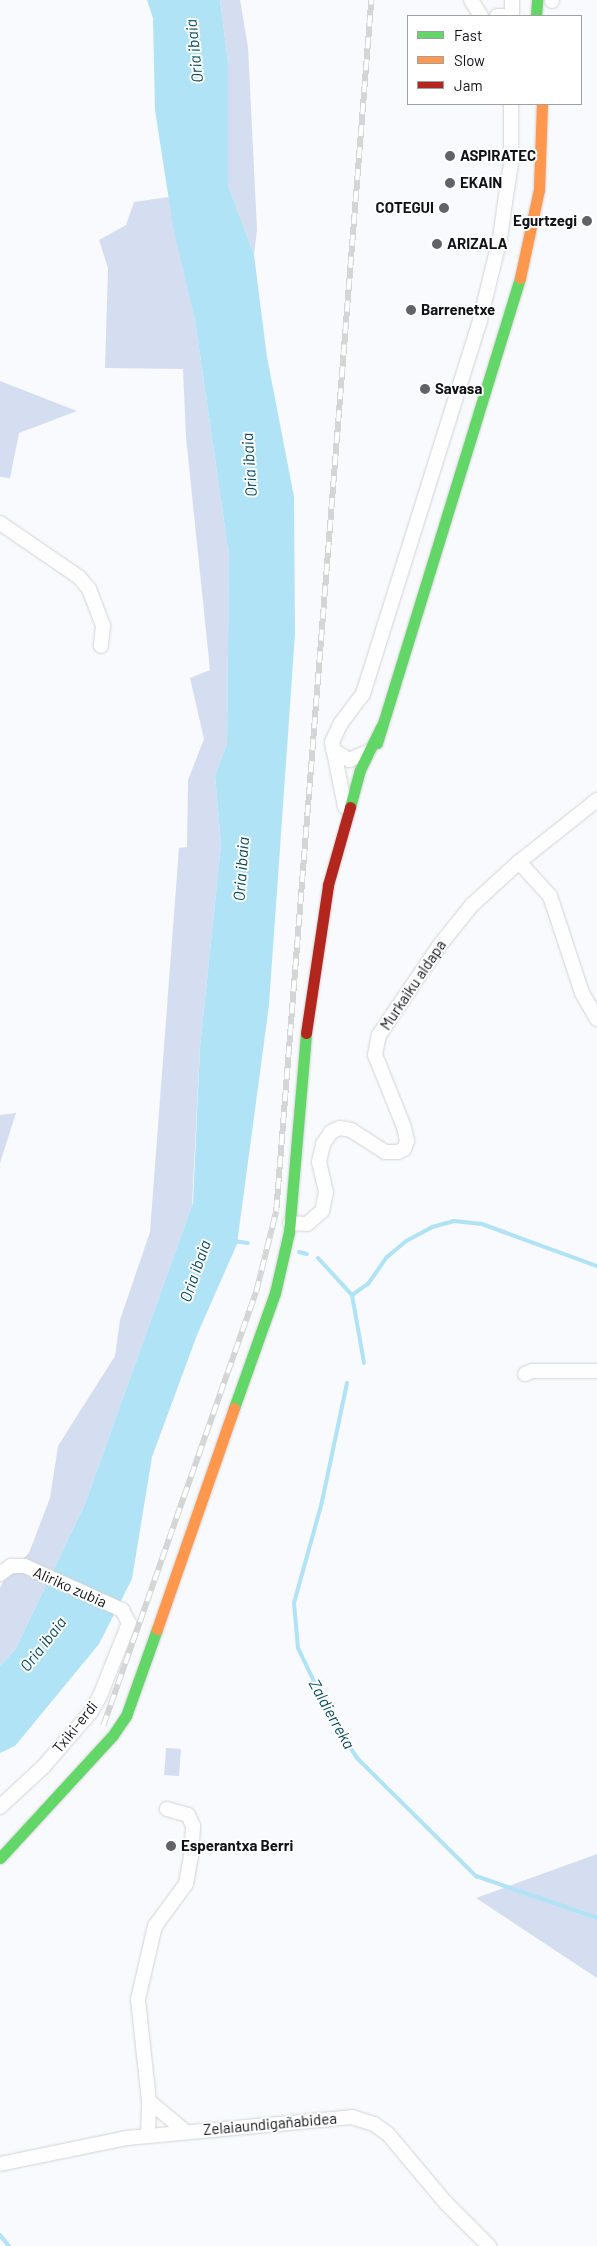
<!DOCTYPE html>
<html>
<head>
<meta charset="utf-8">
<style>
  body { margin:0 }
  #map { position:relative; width:597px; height:2246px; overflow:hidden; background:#f8fafd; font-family:Barlow,sans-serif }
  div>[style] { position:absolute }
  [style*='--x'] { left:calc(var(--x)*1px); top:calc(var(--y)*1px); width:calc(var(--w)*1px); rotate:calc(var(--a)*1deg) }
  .green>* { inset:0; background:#d5ddf1; transform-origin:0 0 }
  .water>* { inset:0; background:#afe3f5 }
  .stream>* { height:4px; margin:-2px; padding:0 2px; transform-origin:2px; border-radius:2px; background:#afe3f5 }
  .roads { filter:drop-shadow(0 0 1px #d2d3d5) drop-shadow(0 0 1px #d2d3d5) }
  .street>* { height:14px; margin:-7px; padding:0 7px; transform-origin:7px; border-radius:7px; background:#fefeff }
  .fast>* { height:11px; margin:-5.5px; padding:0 5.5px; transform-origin:5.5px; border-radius:5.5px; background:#63d668 }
  .slow>* { height:11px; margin:-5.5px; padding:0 5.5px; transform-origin:5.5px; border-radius:5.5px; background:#ff974d }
  .jam>* { height:11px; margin:-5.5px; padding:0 5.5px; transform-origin:5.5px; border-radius:5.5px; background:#b3261e }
  .rail>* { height:5.5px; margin-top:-2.75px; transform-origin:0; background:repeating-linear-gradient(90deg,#fff 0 11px,#d4d5d5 0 22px); box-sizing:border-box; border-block:1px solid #d4d5d5 }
  .dots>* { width:14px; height:14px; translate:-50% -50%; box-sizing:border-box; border:2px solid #fff; border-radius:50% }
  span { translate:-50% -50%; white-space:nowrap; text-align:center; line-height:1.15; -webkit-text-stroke:4px #fff; paint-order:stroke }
  .poi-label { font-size:15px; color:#111215; font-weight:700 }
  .left { translate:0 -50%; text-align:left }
  .right { translate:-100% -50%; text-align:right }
  .street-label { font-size:15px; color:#111215 }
  .water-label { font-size:16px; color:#074a5a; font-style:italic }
  .legend { position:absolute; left:407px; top:15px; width:175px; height:90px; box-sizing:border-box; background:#fff; border:1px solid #a0a0a1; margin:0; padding:6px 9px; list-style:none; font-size:15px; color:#111215 }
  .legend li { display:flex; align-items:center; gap:10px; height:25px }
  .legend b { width:25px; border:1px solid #a0a0a1 }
</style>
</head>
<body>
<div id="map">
  <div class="green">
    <i style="clip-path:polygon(220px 0,240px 0,248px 47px,257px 230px,254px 255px,228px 185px,228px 63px)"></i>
    <i style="clip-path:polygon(169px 197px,195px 320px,229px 555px,227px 744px,215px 775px,221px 845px,200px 1048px,192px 1206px,85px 1504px,15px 1650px,0 1666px,0 1588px,7px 1574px,29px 1553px,50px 1498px,58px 1446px,115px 1356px,120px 1320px,150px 1232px,179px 848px,187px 847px,188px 780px,204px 739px,190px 678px,210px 670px,186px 437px,183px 369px,105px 368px,108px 268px,99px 240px,126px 225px,134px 202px)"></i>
    <i style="clip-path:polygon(0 381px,77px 411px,19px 433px,10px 478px,0 477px)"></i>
    <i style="clip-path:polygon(16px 1113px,0 1163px,0 1115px)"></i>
    <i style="left:166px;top:1748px;width:15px;height:27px;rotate:4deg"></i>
    <i style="clip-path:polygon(597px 1854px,597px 1978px,476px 1898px)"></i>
  </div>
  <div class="water">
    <i style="clip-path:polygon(147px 0,220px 0,228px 63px,228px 185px,254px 255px,267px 357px,294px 497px,295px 634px,269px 1005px,237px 1244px,197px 1335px,152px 1457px,132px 1579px,99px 1644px,15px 1746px,0 1753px,0 1666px,15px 1650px,85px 1504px,193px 1203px,200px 1048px,221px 845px,215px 775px,227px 744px,229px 555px,195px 320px,173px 226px,155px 110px,153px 18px)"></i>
  </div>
  <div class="stream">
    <i style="--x:233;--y:1241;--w:15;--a:8"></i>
    <i style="--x:299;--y:1252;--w:8;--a:14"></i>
    <i style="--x:318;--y:1258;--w:50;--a:47.4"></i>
    <i style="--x:352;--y:1295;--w:69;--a:80"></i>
    <i style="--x:352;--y:1295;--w:19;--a:-35"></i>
    <i style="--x:368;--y:1284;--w:33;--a:-55"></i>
    <i style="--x:387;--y:1257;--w:25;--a:-40"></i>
    <i style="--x:406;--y:1241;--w:30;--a:-28"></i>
    <i style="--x:432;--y:1227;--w:23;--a:-15"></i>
    <i style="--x:454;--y:1221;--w:28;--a:6"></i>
    <i style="--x:482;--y:1224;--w:122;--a:20.1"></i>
    <i style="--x:347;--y:1383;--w:122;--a:101.9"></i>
    <i style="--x:322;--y:1502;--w:105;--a:105.5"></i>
    <i style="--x:294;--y:1603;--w:45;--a:84.9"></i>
    <i style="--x:298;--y:1648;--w:81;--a:64.4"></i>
    <i style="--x:333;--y:1721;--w:44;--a:57"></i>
    <i style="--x:357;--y:1758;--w:168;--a:44.8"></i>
    <i style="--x:476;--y:1876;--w:128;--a:19.1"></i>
    <i style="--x:0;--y:2235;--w:14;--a:51"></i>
  </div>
  <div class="roads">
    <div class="street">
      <i style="--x:471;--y:0;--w:19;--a:58"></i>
      <i style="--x:552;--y:1;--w:1;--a:-90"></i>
      <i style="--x:497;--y:16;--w:15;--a:0"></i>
      <i style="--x:512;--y:16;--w:16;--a:-90"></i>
      <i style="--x:0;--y:523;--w:96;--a:34.4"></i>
      <i style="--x:79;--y:577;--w:16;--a:50"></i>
      <i style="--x:89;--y:589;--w:40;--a:69"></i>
      <i style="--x:103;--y:626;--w:20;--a:96"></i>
      <i style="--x:333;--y:750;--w:19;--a:32"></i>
      <i style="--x:349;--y:760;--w:21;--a:-23"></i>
      <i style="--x:345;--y:807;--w:66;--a:-101.3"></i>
      <i style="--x:332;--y:742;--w:21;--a:-65"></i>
      <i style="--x:341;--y:723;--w:36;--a:-53"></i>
      <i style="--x:363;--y:694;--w:392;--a:-72.6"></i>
      <i style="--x:480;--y:320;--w:84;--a:-76.3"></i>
      <i style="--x:500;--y:238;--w:36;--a:-82"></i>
      <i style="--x:505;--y:202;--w:39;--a:-81"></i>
      <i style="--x:511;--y:163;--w:59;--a:-90"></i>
      <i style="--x:519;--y:862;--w:46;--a:47.6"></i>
      <i style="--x:550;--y:896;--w:102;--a:71.7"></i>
      <i style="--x:582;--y:993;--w:30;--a:60"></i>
      <i style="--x:290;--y:1223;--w:17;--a:3"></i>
      <i style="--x:307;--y:1224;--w:20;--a:-41"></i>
      <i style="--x:322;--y:1211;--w:19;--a:-78"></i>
      <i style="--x:326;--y:1192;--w:31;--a:-103"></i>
      <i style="--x:319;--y:1162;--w:18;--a:-77"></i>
      <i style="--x:323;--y:1144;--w:14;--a:-56"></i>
      <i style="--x:331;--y:1132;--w:10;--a:-24"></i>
      <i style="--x:340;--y:1128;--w:11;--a:10"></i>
      <i style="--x:351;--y:1130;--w:40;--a:32.9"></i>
      <i style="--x:385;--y:1152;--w:13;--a:0"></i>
      <i style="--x:398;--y:1152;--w:7;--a:-27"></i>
      <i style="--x:404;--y:1149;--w:9;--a:-69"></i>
      <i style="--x:407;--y:1141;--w:14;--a:-102"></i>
      <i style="--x:404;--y:1127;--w:78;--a:-111.9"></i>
      <i style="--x:375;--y:1055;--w:20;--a:-79"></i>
      <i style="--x:379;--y:1035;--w:107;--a:-56"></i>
      <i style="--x:439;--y:946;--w:53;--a:-51.2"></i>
      <i style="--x:472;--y:905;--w:64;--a:-42.5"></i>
      <i style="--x:519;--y:862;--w:100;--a:-38.5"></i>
      <i style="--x:525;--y:1374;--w:8;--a:-23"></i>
      <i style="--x:532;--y:1371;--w:65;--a:0"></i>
      <i style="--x:0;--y:1574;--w:14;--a:-36"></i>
      <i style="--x:11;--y:1566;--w:14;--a:0"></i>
      <i style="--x:25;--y:1566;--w:107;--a:24.4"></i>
      <i style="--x:122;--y:1610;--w:15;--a:62"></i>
      <i style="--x:129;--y:1623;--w:79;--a:111.7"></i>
      <i style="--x:100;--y:1696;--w:20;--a:120"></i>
      <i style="--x:90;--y:1713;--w:72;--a:131"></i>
      <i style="--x:43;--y:1767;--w:59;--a:137.1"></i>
      <i style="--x:149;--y:2101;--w:48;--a:40"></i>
      <i style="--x:148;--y:2136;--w:35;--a:-88"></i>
      <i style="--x:149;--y:2101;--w:103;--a:-96.2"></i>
      <i style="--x:138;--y:1999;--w:75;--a:-76.9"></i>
      <i style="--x:155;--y:1926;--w:52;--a:-53.6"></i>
      <i style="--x:186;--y:1884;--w:27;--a:-80"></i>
      <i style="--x:191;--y:1857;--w:31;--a:-86"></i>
      <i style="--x:193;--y:1826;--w:12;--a:-114"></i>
      <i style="--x:188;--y:1815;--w:22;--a:-164"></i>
      <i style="--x:0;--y:2164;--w:130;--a:-11.6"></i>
      <i style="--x:127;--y:2138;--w:226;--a:-5.3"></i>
      <i style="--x:352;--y:2117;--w:23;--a:18"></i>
      <i style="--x:374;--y:2124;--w:17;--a:36"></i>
      <i style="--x:388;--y:2134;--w:90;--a:50"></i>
      <i style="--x:446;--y:2203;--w:61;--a:45"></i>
    </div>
    <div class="fast">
      <i style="--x:536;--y:16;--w:16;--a:-86"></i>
      <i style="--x:377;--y:743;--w:486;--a:-72.9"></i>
      <i style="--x:350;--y:807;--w:38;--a:-75"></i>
      <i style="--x:360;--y:770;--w:48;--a:-64"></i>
      <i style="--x:234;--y:1408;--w:122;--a:-70.4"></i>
      <i style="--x:275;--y:1293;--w:63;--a:-77.1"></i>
      <i style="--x:289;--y:1232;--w:200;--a:-85.1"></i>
      <i style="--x:0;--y:1858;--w:167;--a:-47.4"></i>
      <i style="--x:113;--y:1735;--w:23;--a:-56"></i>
      <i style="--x:126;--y:1716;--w:92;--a:-70.4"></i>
    </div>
    <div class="slow">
      <i style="--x:520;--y:278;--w:91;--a:-77.9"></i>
      <i style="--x:539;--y:189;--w:85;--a:-88"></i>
      <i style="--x:157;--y:1629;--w:234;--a:-70.8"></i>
    </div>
    <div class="jam">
      <i style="--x:306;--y:1033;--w:150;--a:-81.5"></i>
      <i style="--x:328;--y:885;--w:81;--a:-74.2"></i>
    </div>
  </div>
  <div class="rail">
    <i style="--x:103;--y:1726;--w:460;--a:-70.6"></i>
    <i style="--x:256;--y:1292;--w:83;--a:-76.1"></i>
    <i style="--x:276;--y:1211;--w:1215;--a:-85.51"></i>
  </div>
  <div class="dots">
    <i style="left:450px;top:156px;background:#626366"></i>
    <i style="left:450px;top:183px;background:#626366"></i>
    <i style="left:444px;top:208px;background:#626366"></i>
    <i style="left:587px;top:221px;background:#626366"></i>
    <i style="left:437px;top:244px;background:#626366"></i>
    <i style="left:411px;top:310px;background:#626366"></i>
    <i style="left:425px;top:389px;background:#626366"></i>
    <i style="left:171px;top:1846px;background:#626366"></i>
  </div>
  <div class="poi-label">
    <span class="left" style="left:460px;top:156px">ASPIRATEC</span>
    <span class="left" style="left:460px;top:183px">EKAIN</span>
    <span class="right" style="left:434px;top:208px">COTEGUI</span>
    <span class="right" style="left:577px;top:221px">Egurtzegi</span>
    <span class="left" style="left:447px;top:244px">ARIZALA</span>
    <span class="left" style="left:421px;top:310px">Barrenetxe</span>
    <span class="left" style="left:435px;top:389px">Savasa</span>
    <span class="left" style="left:181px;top:1846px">Esperantxa Berri</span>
  </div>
  <div class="street-label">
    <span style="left:413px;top:985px;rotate:-56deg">Murkaiku aldapa</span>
    <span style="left:70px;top:1587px;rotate:24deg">Aliriko zubia</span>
    <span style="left:75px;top:1727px;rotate:-51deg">Txiki-erdi</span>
    <span style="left:270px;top:2124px;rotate:-5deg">Zelaiaundigañabidea</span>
  </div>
  <div class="water-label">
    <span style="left:194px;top:51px;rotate:-96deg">Oria ibaia</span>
    <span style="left:249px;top:465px;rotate:-94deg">Oria ibaia</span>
    <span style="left:241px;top:869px;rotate:-86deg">Oria ibaia</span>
    <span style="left:195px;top:1271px;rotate:-71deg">Oria ibaia</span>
    <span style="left:43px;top:1644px;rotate:-52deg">Oria ibaia</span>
    <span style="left:332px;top:1714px;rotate:61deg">Zaldierreka</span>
  </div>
  <ul class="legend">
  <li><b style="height:6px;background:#63d668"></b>Fast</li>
  <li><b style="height:6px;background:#ff974d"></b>Slow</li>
  <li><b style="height:6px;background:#b3261e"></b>Jam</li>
  </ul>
</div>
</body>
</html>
